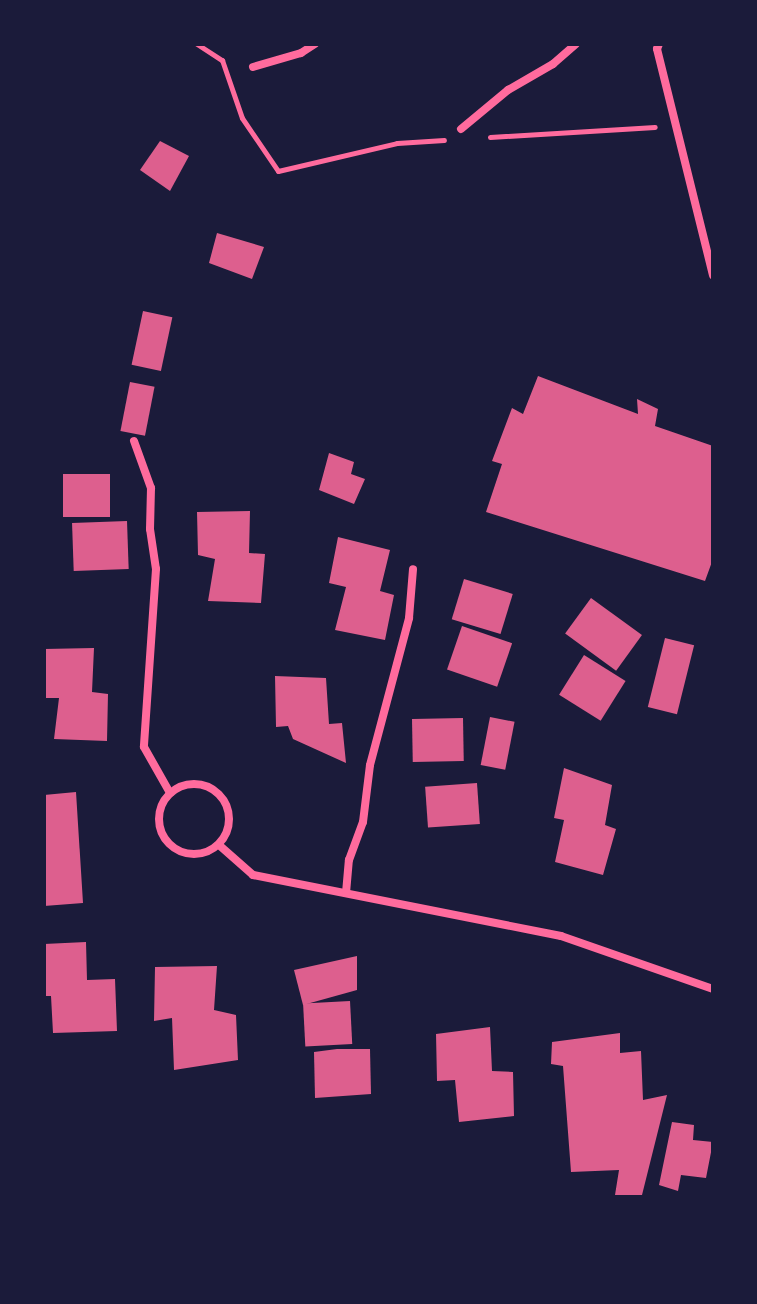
<!DOCTYPE html>
<html>
<head>
<meta charset="utf-8">
<style>
  body { margin:0 }
  #map { position:relative; width:757px; height:1304px; overflow:hidden; background:#1b1b3a; font-family:Raleway,sans-serif }
  div>[style] { position:absolute }
  [style*='--x'] { left:calc(var(--x)*1px); top:calc(var(--y)*1px); width:calc(var(--w)*1px); rotate:calc(var(--a)*1deg) }
  .building>* { inset:0; background:#dd5f8e; transform-origin:0 0 }
  .path>* { height:5px; margin:-2.5px; padding:0 2.5px; transform-origin:2.5px; border-radius:2.5px; background:#ff6b9d }
  .minor>* { height:8px; margin:-4px; padding:0 4px; transform-origin:4px; border-radius:4px; background:#ff6b9d }
  .minor>.ring { margin:-4px; padding:0; box-sizing:content-box; background:none; border:8px solid #ff6b9d; border-radius:50% }
  span { translate:-50% -50%; white-space:nowrap; text-align:center; line-height:1.15; -webkit-text-stroke:6px #1b1b3a; paint-order:stroke }
  .frame { position:absolute; inset:0; border:46px solid #1b1b3a; pointer-events:none }
</style>
</head>
<body>
<div id="map">
  <div class="building">
    <i style="clip-path:polygon(160px 141px,189px 156px,170px 191px,140px 170px)"></i>
    <i style="clip-path:polygon(217px 233px,264px 247px,252px 279px,209px 263px)"></i>
    <i style="left:143px;top:311px;width:30px;height:55px;rotate:12deg"></i>
    <i style="clip-path:polygon(538px 376px,638px 414px,637px 399px,658px 409px,655px 426px,713px 446px,713px 559px,705px 581px,486px 512px,502px 464px,492px 461px,512px 408px,523px 414px)"></i>
    <i style="left:130px;top:382px;width:25px;height:50px;rotate:11deg"></i>
    <i style="clip-path:polygon(329px 453px,354px 462px,351px 474px,365px 479px,354px 504px,319px 490px)"></i>
    <i style="left:63px;top:474px;width:47px;height:43px"></i>
    <i style="clip-path:polygon(250px 511px,249px 553px,265px 554px,261px 603px,208px 601px,215px 559px,198px 555px,197px 512px)"></i>
    <i style="left:127px;top:521px;width:48px;height:55px;rotate:88deg"></i>
    <i style="clip-path:polygon(338px 537px,390px 550px,380px 591px,394px 595px,385px 640px,335px 630px,346px 587px,329px 583px)"></i>
    <i style="left:464px;top:579px;width:51px;height:42px;rotate:17deg"></i>
    <i style="left:591px;top:598px;width:63px;height:44px;rotate:36deg"></i>
    <i style="left:462px;top:626px;width:53px;height:46px;rotate:19deg"></i>
    <i style="left:665px;top:638px;width:30px;height:71px;rotate:14deg"></i>
    <i style="clip-path:polygon(94px 648px,92px 692px,108px 694px,107px 741px,54px 739px,59px 698px,44px 698px,44px 649px)"></i>
    <i style="left:584px;top:655px;width:49px;height:47px;rotate:32deg"></i>
    <i style="clip-path:polygon(275px 676px,326px 678px,329px 724px,342px 723px,346px 763px,293px 739px,288px 726px,276px 727px)"></i>
    <i style="left:490px;top:717px;width:25px;height:49px;rotate:11deg"></i>
    <i style="left:463px;top:718px;width:43px;height:51px;rotate:89deg"></i>
    <i style="clip-path:polygon(564px 768px,612px 785px,605px 825px,616px 829px,603px 875px,555px 862px,564px 820px,554px 818px)"></i>
    <i style="left:477px;top:783px;width:41px;height:52px;rotate:86deg"></i>
    <i style="clip-path:polygon(76px 792px,83px 903px,44px 906px,44px 795px)"></i>
    <i style="clip-path:polygon(86px 942px,87px 980px,115px 979px,117px 1031px,53px 1033px,51px 996px,44px 996px,44px 944px)"></i>
    <i style="clip-path:polygon(357px 956px,357px 990px,303px 1005px,294px 970px)"></i>
    <i style="clip-path:polygon(217px 966px,214px 1010px,236px 1015px,238px 1060px,174px 1070px,172px 1018px,154px 1021px,155px 967px)"></i>
    <i style="left:350px;top:1001px;width:43px;height:47px;rotate:87deg"></i>
    <i style="clip-path:polygon(490px 1027px,492px 1071px,513px 1072px,514px 1116px,459px 1122px,455px 1080px,437px 1081px,436px 1034px)"></i>
    <i style="clip-path:polygon(620px 1033px,620px 1053px,641px 1051px,643px 1100px,667px 1095px,642px 1195px,615px 1195px,619px 1170px,571px 1172px,563px 1066px,551px 1064px,552px 1042px)"></i>
    <i style="clip-path:polygon(337px 1049px,370px 1049px,371px 1094px,315px 1098px,314px 1052px)"></i>
    <i style="clip-path:polygon(672px 1122px,694px 1125px,693px 1140px,713px 1142px,706px 1178px,681px 1175px,678px 1191px,659px 1185px)"></i>
  </div>
  <div class="path">
    <i style="--x:197;--y:44;--w:30;--a:33"></i>
    <i style="--x:222;--y:60;--w:61;--a:71"></i>
    <i style="--x:242;--y:118;--w:64;--a:55.8"></i>
    <i style="--x:278;--y:171;--w:122;--a:-13.2"></i>
    <i style="--x:397;--y:143;--w:47;--a:-3.7"></i>
    <i style="--x:490;--y:137;--w:165;--a:-3.5"></i>
  </div>
  <div class="minor">
    <i style="--x:659;--y:44;--w:5;--a:112"></i>
    <i style="--x:657;--y:49;--w:233;--a:76.1"></i>
    <i style="--x:253;--y:67;--w:50;--a:-16.3"></i>
    <i style="--x:301;--y:53;--w:17;--a:-33"></i>
    <i style="--x:461;--y:129;--w:61;--a:-39.7"></i>
    <i style="--x:508;--y:90;--w:52;--a:-30"></i>
    <i style="--x:553;--y:64;--w:30;--a:-41"></i>
    <i style="--x:134;--y:441;--w:50;--a:70.1"></i>
    <i style="--x:151;--y:488;--w:41;--a:91.4"></i>
    <i style="--x:150;--y:529;--w:40;--a:81.5"></i>
    <i style="--x:156;--y:569;--w:178;--a:93.9"></i>
    <i style="--x:144;--y:747;--w:53;--a:60.5"></i>
    <i class="ring" style="left:159px;top:784px;width:62px;height:62px"></i>
    <i style="--x:219;--y:845;--w:45;--a:41.4"></i>
    <i style="--x:253;--y:875;--w:314;--a:11.2"></i>
    <i style="--x:561;--y:936;--w:161;--a:19.2"></i>
    <i style="--x:346;--y:893;--w:33;--a:-85"></i>
    <i style="--x:349;--y:860;--w:40;--a:-69.8"></i>
    <i style="--x:363;--y:822;--w:57;--a:-83"></i>
    <i style="--x:370;--y:765;--w:152;--a:-75.1"></i>
    <i style="--x:409;--y:618;--w:49;--a:-85.3"></i>
  </div>
  <div class="frame"></div>
</div>
</body>
</html>
